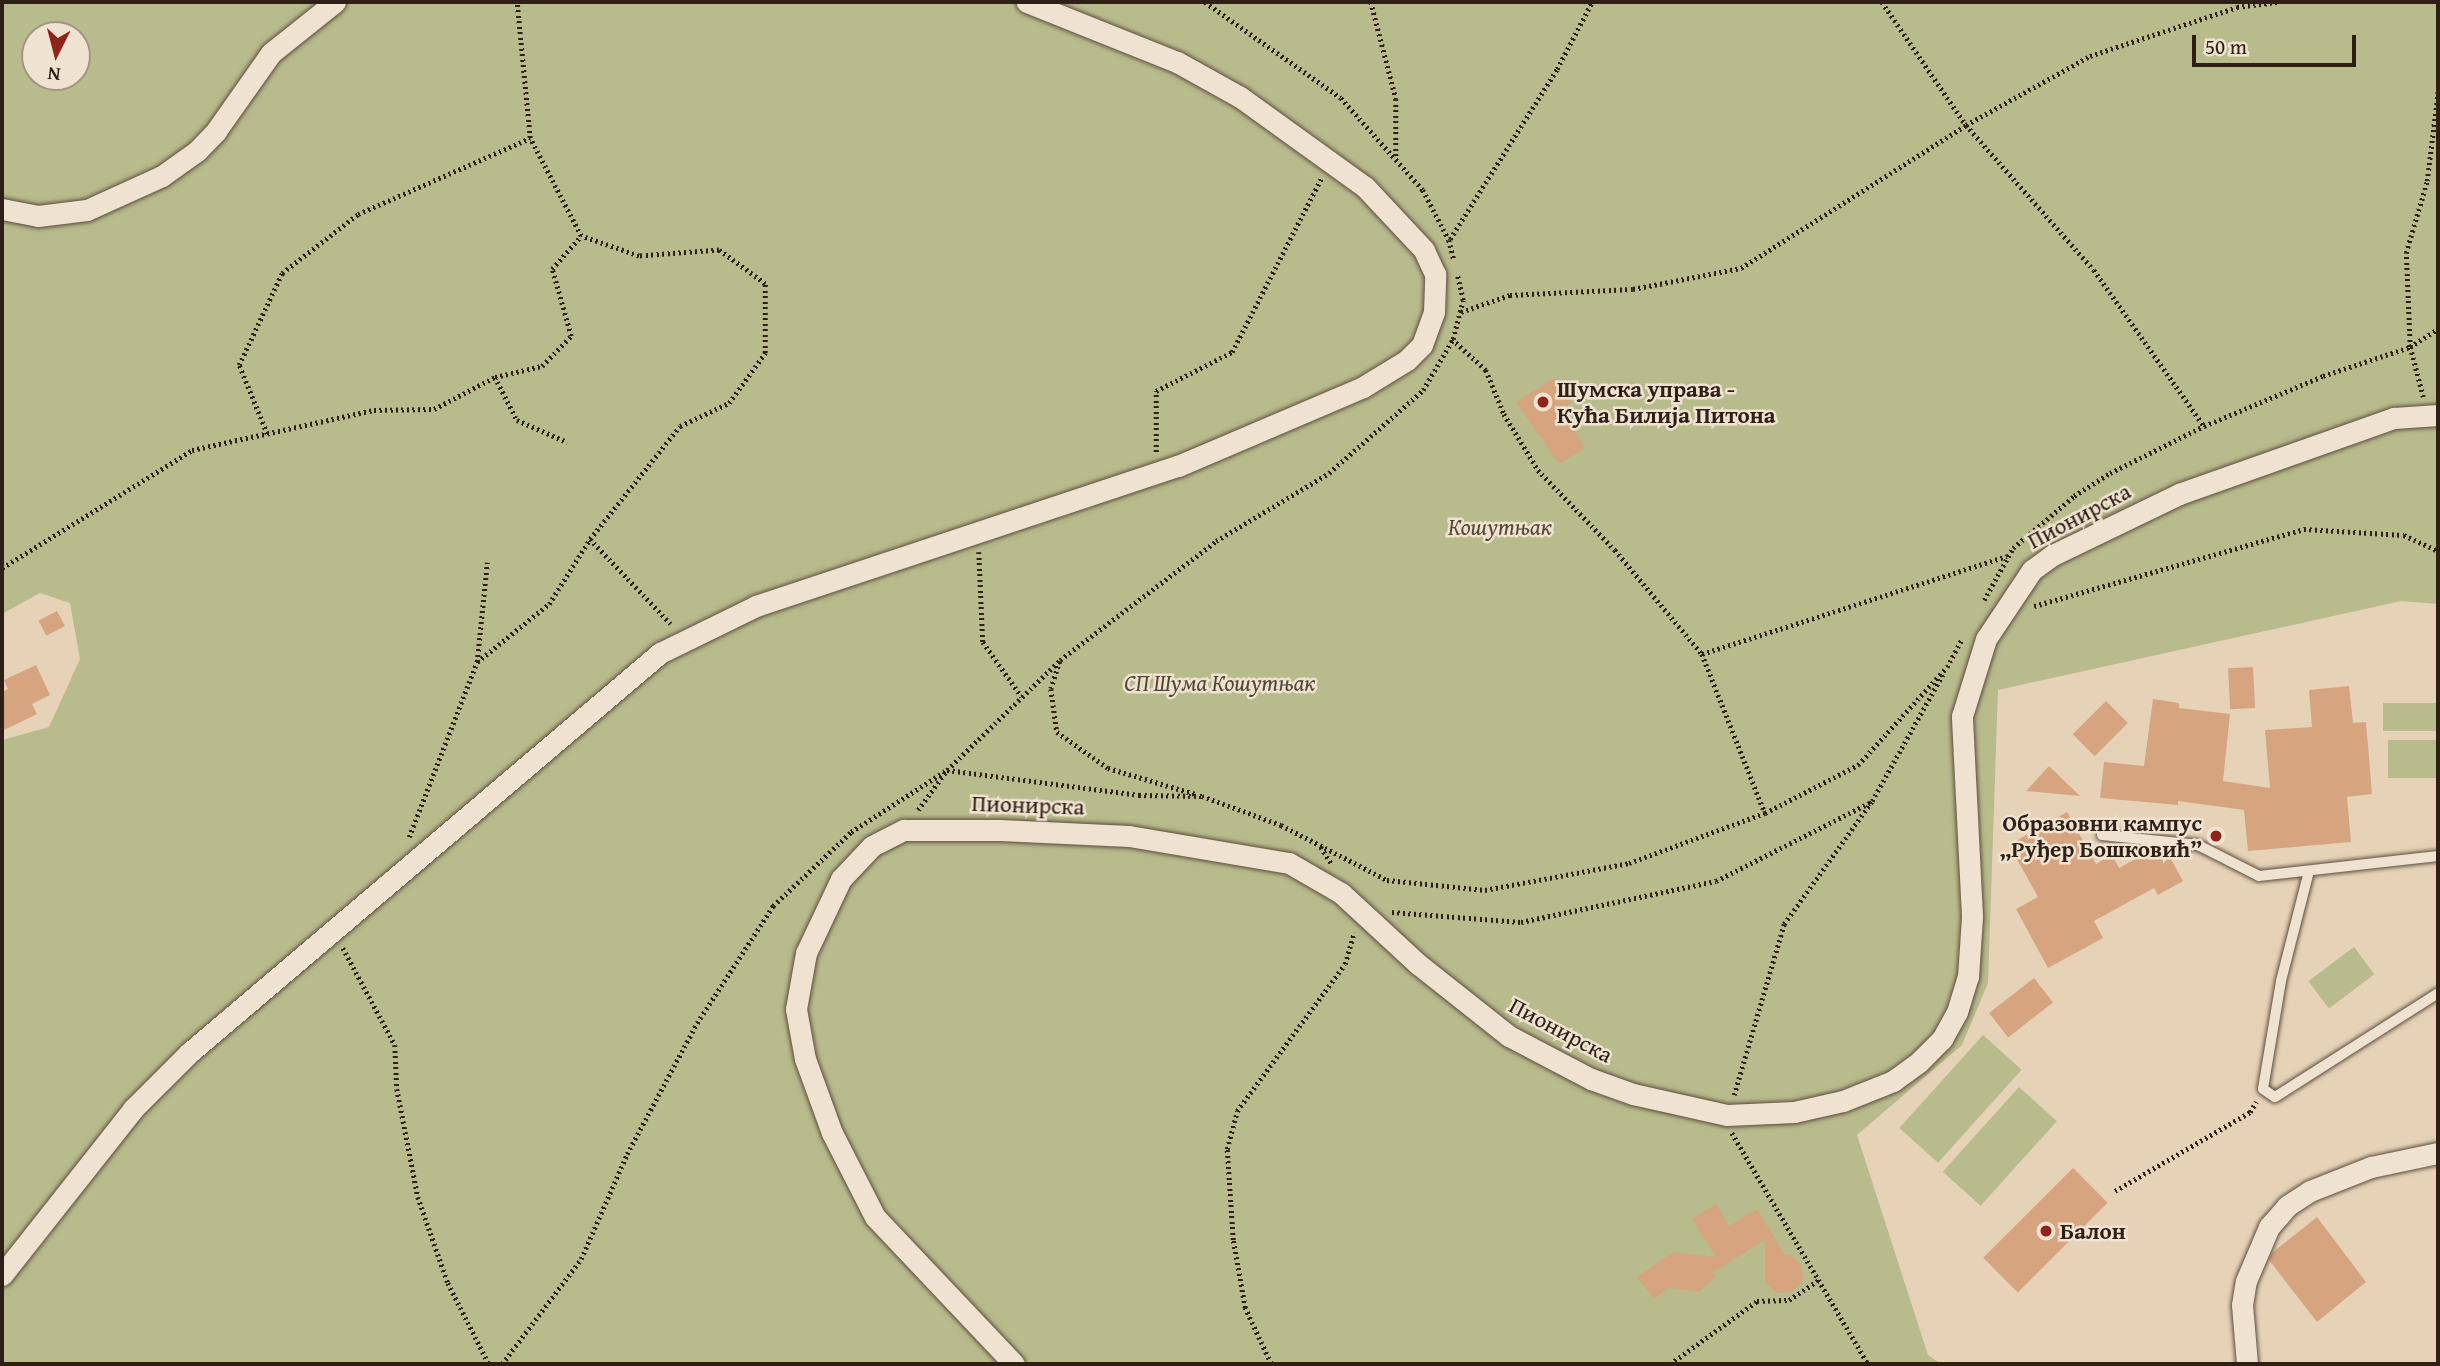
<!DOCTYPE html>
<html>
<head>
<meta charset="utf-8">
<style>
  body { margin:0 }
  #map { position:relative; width:2440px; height:1366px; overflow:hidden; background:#e6d3b7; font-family:"Gentium Book Plus",serif }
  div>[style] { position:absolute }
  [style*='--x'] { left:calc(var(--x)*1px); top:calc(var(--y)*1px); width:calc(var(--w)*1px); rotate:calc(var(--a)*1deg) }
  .green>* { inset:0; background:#b8bb8c; transform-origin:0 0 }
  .building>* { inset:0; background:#d7a480; transform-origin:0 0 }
  .path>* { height:4.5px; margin-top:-2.25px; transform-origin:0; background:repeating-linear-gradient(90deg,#2f2017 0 2px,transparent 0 5.5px) }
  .roads { filter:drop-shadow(0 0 2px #5d4d3f) drop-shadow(0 0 2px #5d4d3f) }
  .service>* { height:10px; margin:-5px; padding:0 5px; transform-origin:5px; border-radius:5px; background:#efe2d0 }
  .minor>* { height:21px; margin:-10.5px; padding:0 10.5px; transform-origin:10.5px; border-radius:10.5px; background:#efe2d0 }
  .dots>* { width:19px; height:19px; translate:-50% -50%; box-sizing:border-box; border:4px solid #efe2d0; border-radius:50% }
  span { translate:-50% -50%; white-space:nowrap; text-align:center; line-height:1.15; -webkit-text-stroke:5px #efe2d0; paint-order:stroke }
  .poi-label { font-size:23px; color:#2f2017; font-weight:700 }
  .left { translate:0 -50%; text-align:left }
  .right { translate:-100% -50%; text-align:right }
  .street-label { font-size:23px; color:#2f2017 }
  .park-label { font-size:23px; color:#514734; font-style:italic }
  .frame { position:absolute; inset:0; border:4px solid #2f2017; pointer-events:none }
  .north { position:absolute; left:21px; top:21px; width:70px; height:70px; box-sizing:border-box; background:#efe2d0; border:2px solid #a29486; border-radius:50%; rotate:186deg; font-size:19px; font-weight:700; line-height:28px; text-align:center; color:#2f2017 }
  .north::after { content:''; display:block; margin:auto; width:24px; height:32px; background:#8f2418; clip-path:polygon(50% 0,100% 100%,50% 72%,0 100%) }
  .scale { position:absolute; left:2192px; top:35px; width:164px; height:32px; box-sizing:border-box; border:4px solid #2f2017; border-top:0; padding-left:9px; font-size:21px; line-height:24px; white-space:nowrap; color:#2f2017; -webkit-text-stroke:5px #efe2d0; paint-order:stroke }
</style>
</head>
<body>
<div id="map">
  <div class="green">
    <i style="clip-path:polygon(evenodd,2px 2px,2438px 2px,2438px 604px,2401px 601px,1998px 690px,1988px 983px,1962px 1045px,1857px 1135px,1928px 1355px,1941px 1364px,2px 1364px,2px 740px,49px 727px,80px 659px,70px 603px,40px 593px,2px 614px,2px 2px,35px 35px,77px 35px,77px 77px,35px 77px,35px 35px)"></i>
    <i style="left:2438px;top:703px;width:28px;height:55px;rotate:90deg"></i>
    <i style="left:2438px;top:740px;width:38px;height:50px;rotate:90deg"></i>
    <i style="left:2354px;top:947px;width:34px;height:57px;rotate:53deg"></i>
    <i style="left:1983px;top:1035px;width:52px;height:125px;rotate:42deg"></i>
    <i style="left:2019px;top:1087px;width:51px;height:114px;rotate:42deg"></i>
  </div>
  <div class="building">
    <i style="clip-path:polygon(1555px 378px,1571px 403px,1561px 409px,1585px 448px,1559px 464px,1516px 402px)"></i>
    <i style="left:57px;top:611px;width:17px;height:21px;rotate:62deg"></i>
    <i style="clip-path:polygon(36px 665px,50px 695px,32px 704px,37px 714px,2px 731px,2px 692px,8px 689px,4px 680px)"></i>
    <i style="left:2253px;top:667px;width:41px;height:25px;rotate:87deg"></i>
    <i style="clip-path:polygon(2349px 686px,2353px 723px,2366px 722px,2372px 794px,2347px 797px,2351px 842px,2248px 851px,2244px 810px,2178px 801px,2178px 805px,2100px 798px,2104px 762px,2144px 766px,2153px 699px,2179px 703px,2179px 708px,2230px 714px,2223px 781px,2270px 788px,2265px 730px,2312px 727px,2309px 690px)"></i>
    <i style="left:2106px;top:701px;width:31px;height:47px;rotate:45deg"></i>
    <i style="clip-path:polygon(2049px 766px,2080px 796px,2026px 791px)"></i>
    <i style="clip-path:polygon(2067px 812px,2096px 864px,2112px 855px,2119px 868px,2155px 848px,2166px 850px,2183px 881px,2158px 895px,2154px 888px,2094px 921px,2103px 938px,2048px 968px,2016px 909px,2038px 897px,2009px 845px)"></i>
    <i style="left:2034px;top:978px;width:31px;height:57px;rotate:52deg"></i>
    <i style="left:2073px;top:1168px;width:49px;height:127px;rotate:45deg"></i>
    <i style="clip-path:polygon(1716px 1204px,1729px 1226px,1757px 1209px,1785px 1255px,1791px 1255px,1802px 1266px,1803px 1281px,1792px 1292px,1777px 1293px,1765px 1282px,1765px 1240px,1713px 1272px,1716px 1276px,1699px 1292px,1668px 1288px,1654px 1299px,1637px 1277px,1673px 1252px,1716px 1257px,1692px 1219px)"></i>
    <i style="clip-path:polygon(2317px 1217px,2366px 1282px,2317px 1322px,2269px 1260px,2272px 1253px)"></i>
  </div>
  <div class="path">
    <i style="--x:1205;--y:2;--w:166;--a:35.2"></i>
    <i style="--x:1341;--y:98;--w:123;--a:48.3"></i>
    <i style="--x:1423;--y:190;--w:56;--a:62.5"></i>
    <i style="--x:1449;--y:240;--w:21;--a:76"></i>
    <i style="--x:1371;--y:2;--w:100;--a:75.5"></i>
    <i style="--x:1396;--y:99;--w:57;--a:90"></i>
    <i style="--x:1882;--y:2;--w:149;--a:55.7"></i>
    <i style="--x:1966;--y:125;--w:193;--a:48.6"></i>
    <i style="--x:2094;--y:270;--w:191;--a:54.8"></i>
    <i style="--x:1450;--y:239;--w:201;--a:-57.8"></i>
    <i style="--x:1557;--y:69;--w:76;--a:-62.4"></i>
    <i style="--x:1461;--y:312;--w:52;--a:-19.1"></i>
    <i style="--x:1510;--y:295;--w:123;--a:-2.8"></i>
    <i style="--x:1633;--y:289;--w:110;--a:-11"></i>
    <i style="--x:1741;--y:268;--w:267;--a:-32.4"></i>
    <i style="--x:1966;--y:125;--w:142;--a:-29.1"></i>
    <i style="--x:2090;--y:56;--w:155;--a:-18.4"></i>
    <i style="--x:2237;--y:7;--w:40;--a:-7.1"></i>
    <i style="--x:1452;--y:339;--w:46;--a:42.4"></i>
    <i style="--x:1486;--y:370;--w:48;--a:67.8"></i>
    <i style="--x:1504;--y:414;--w:66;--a:58.7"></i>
    <i style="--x:1538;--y:470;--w:111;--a:46.1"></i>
    <i style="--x:1615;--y:550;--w:136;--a:50.1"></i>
    <i style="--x:1702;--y:654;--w:171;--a:68.4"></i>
    <i style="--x:495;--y:377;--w:48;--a:-13.2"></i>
    <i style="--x:542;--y:366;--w:42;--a:-46"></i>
    <i style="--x:571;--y:336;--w:70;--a:-105.8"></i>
    <i style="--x:552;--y:269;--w:44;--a:-48.7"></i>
    <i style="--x:2423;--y:397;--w:52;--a:-104.6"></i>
    <i style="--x:2410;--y:347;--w:94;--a:-92.4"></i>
    <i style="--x:2406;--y:253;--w:75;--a:-73.7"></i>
    <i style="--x:2427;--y:181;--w:90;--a:-83"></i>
    <i style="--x:267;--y:434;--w:74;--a:-112.1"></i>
    <i style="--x:239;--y:365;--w:102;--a:-64.9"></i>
    <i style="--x:282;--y:273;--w:96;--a:-37.8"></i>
    <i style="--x:358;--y:214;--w:188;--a:-23.8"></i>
    <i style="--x:1156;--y:452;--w:61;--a:-90"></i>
    <i style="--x:1156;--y:391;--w:85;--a:-27.2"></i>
    <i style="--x:1232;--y:352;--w:195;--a:-62.8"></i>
    <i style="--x:590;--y:539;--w:117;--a:46.4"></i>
    <i style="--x:979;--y:552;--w:90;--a:87.5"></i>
    <i style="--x:983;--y:642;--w:67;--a:54.7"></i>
    <i style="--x:2;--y:568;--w:224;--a:-31.8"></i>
    <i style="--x:192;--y:450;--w:186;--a:-12.4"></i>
    <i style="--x:374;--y:410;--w:60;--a:-1"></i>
    <i style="--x:434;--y:409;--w:69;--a:-27.7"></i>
    <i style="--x:495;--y:377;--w:48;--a:62.9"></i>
    <i style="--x:517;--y:420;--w:55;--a:23.7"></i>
    <i style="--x:1984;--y:600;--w:60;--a:-60.9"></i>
    <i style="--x:2013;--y:548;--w:80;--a:-40.4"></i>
    <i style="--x:2074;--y:496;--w:43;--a:-32.6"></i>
    <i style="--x:2110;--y:473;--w:105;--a:-26.6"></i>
    <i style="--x:2204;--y:426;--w:129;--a:-22.8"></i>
    <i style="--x:2323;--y:376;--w:92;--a:-18.4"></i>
    <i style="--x:2410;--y:347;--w:33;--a:-33"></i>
    <i style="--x:2034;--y:606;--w:281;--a:-15.9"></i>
    <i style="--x:2304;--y:529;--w:100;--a:3.4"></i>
    <i style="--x:2404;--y:535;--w:38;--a:25"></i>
    <i style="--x:1702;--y:654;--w:320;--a:-17.8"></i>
    <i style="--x:1060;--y:661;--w:29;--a:108"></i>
    <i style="--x:1051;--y:689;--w:43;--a:82.1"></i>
    <i style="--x:1057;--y:732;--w:62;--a:35.2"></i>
    <i style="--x:1108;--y:768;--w:91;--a:16.6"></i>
    <i style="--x:477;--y:662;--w:92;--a:-38.9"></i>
    <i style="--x:549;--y:604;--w:77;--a:-57.8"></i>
    <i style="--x:590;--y:539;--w:144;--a:-51.5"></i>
    <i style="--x:680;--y:426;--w:54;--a:-25.1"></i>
    <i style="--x:729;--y:403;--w:62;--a:-54.2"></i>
    <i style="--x:765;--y:353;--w:69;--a:-90"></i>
    <i style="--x:765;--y:284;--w:57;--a:-143.5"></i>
    <i style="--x:719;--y:250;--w:80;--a:175.7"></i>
    <i style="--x:639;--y:256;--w:61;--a:-161"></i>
    <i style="--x:581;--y:236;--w:110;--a:-117.5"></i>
    <i style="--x:530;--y:138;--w:137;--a:-95.5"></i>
    <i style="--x:918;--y:810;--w:49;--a:-54.1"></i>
    <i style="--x:947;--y:770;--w:158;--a:-44.2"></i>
    <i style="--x:1060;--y:660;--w:196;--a:-37.3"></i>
    <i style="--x:1216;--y:541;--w:132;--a:-31"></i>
    <i style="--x:1329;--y:473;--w:125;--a:-41.4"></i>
    <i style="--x:1423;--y:390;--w:59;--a:-59.5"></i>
    <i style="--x:1453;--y:339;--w:40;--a:-75.6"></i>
    <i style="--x:1463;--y:300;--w:26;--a:-103"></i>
    <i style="--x:409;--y:837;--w:188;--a:-68.8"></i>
    <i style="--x:477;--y:662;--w:100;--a:-84.2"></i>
    <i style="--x:1321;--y:847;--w:19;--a:58"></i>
    <i style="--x:1392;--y:912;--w:129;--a:4.4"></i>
    <i style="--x:1521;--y:922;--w:199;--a:-11.9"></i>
    <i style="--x:1716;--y:881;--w:174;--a:-27"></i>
    <i style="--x:343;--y:948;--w:110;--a:61.8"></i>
    <i style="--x:395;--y:1045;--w:44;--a:87.4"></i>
    <i style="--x:397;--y:1089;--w:110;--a:79"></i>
    <i style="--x:418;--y:1197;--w:91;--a:70.8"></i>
    <i style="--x:448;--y:1283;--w:91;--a:63.2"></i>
    <i style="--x:1734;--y:1095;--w:178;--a:-73.7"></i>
    <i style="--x:1784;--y:924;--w:151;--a:-54.4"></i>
    <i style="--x:1872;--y:801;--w:145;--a:-60.8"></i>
    <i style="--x:1732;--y:1133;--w:268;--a:59.5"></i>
    <i style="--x:2115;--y:1191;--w:156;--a:-30.3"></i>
    <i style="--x:2250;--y:1112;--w:12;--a:-59"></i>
    <i style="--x:502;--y:1364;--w:131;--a:-53"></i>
    <i style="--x:581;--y:1259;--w:115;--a:-66.3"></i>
    <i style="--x:627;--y:1154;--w:149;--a:-61.9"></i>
    <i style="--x:697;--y:1023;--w:140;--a:-57"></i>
    <i style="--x:773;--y:906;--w:108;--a:-43.5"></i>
    <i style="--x:851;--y:832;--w:114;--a:-32.9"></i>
    <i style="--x:947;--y:770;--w:194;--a:7.4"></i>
    <i style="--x:1139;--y:795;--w:63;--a:0.9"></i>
    <i style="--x:1202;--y:796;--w:84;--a:20.2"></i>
    <i style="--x:1281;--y:825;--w:119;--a:27.4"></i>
    <i style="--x:1387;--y:880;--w:99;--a:5.8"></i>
    <i style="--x:1485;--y:890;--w:147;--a:-10.6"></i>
    <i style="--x:1629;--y:863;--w:145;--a:-20.2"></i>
    <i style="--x:1765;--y:813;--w:105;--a:-27.3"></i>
    <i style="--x:1858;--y:765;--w:132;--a:-47.8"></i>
    <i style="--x:1947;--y:667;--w:30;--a:-62"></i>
    <i style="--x:1271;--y:1364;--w:62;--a:-114.9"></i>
    <i style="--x:1245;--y:1308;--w:69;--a:-100"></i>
    <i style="--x:1233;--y:1240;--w:91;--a:-93.8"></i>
    <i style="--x:1227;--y:1149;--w:39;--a:-75"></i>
    <i style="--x:1237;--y:1111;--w:182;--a:-53.7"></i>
    <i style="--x:1345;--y:964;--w:33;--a:-74"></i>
    <i style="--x:1670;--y:1364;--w:107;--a:-35.9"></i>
    <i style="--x:1757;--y:1301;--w:32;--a:-2"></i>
    <i style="--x:1789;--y:1300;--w:37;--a:-34"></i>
  </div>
  <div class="roads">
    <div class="service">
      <i style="--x:2102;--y:835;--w:97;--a:5.9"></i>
      <i style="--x:2198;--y:845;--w:68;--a:26.9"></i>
      <i style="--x:2259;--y:876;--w:180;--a:-6.4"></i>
      <i style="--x:2309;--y:871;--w:114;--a:104.3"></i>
      <i style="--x:2281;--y:981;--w:109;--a:99.5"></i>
      <i style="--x:2263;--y:1089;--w:14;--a:34"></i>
      <i style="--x:2275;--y:1097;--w:193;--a:-32.5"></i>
    </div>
    <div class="minor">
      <i style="--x:2;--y:209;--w:37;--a:11"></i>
      <i style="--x:38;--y:216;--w:49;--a:-7"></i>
      <i style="--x:87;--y:210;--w:82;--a:-24.4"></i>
      <i style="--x:162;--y:176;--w:43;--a:-35.5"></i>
      <i style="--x:197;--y:151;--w:28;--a:-46"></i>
      <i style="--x:216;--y:131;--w:95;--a:-54.8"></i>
      <i style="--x:271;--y:53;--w:82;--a:-38.6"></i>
      <i style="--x:2;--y:1275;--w:211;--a:-51.7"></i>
      <i style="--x:133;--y:1109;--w:79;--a:-45"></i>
      <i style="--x:189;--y:1053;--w:618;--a:-40.34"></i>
      <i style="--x:660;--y:653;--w:107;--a:-26.1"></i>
      <i style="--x:756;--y:606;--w:445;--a:-18.4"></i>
      <i style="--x:1178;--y:466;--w:201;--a:-23.1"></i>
      <i style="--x:1363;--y:387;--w:52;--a:-31.5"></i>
      <i style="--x:1407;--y:360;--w:21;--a:-45"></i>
      <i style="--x:1422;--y:345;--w:35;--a:-70"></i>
      <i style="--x:1434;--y:312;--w:38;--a:-88"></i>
      <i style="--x:1435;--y:274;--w:26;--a:-115"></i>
      <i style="--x:1424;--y:250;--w:86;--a:-133.1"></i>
      <i style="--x:1365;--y:187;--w:154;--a:-144.2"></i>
      <i style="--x:1240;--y:97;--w:72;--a:-150.9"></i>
      <i style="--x:1177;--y:62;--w:162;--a:-158.2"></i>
      <i style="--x:1014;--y:1364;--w:202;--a:-133.4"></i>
      <i style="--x:875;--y:1217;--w:94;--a:-117.1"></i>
      <i style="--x:832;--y:1133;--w:79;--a:-110"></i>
      <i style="--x:805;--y:1059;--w:51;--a:-100.2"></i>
      <i style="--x:796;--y:1009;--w:57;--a:-79.9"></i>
      <i style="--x:806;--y:953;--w:82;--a:-64.7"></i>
      <i style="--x:841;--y:879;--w:45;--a:-46.8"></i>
      <i style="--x:872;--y:846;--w:36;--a:-27"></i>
      <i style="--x:904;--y:830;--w:96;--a:0"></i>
      <i style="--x:1000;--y:830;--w:129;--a:2.7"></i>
      <i style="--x:1129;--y:836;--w:162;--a:9.6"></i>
      <i style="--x:1289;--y:863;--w:60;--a:30"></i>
      <i style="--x:1341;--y:893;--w:105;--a:42.7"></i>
      <i style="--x:1418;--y:964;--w:116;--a:38.4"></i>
      <i style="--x:1509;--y:1036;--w:93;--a:27.7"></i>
      <i style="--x:1591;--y:1079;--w:45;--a:19.7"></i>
      <i style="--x:1633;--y:1094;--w:96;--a:12.6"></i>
      <i style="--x:1727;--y:1115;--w:67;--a:-2.6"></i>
      <i style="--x:1794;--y:1112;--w:50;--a:-12.7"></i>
      <i style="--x:1843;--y:1101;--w:54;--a:-21.8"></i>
      <i style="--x:1893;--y:1081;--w:32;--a:-36"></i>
      <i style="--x:1919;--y:1062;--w:33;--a:-45"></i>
      <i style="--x:1942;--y:1039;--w:31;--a:-61"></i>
      <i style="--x:1957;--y:1012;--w:37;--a:-73"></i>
      <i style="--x:1968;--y:977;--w:61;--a:-86.2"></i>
      <i style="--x:1972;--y:916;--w:200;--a:-92.9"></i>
      <i style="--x:1962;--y:716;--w:81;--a:-72.7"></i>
      <i style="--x:1986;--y:639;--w:83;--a:-56.3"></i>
      <i style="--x:2032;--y:570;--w:26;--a:-36"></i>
      <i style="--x:2053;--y:555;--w:140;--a:-25.8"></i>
      <i style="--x:2179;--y:494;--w:228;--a:-19.5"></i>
      <i style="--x:2394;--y:418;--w:44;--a:-3.9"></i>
      <i style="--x:2247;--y:1364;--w:59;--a:-94.8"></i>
      <i style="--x:2242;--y:1305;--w:24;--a:-81"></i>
      <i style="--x:2246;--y:1281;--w:59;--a:-66.9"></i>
      <i style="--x:2269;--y:1227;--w:28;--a:-49"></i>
      <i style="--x:2287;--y:1206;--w:27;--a:-33"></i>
      <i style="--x:2310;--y:1191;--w:66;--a:-21.5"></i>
      <i style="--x:2371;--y:1167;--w:68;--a:-11.8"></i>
    </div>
  </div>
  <div class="dots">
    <i style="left:1543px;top:402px;background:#8f2418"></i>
    <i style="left:2216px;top:836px;background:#8f2418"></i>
    <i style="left:2046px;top:1231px;background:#8f2418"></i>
  </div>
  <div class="poi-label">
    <span class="left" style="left:1557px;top:402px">Шумска управа -<br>Кућа Билија Питона</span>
    <span class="right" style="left:2202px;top:836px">Образовни кампус<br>„Руђер Бошковић”</span>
    <span class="left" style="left:2060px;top:1231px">Балон</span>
  </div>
  <div class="street-label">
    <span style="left:2079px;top:516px;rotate:-28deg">Пионирска</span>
    <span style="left:1028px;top:805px;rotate:2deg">Пионирска</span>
    <span style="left:1561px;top:1030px;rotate:28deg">Пионирска</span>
  </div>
  <div class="park-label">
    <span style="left:1500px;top:527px">Кошутњак</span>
    <span style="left:1220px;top:683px">СП Шума Кошутњак</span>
  </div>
  <div class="frame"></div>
  <div class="north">N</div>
  <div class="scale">50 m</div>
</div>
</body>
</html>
